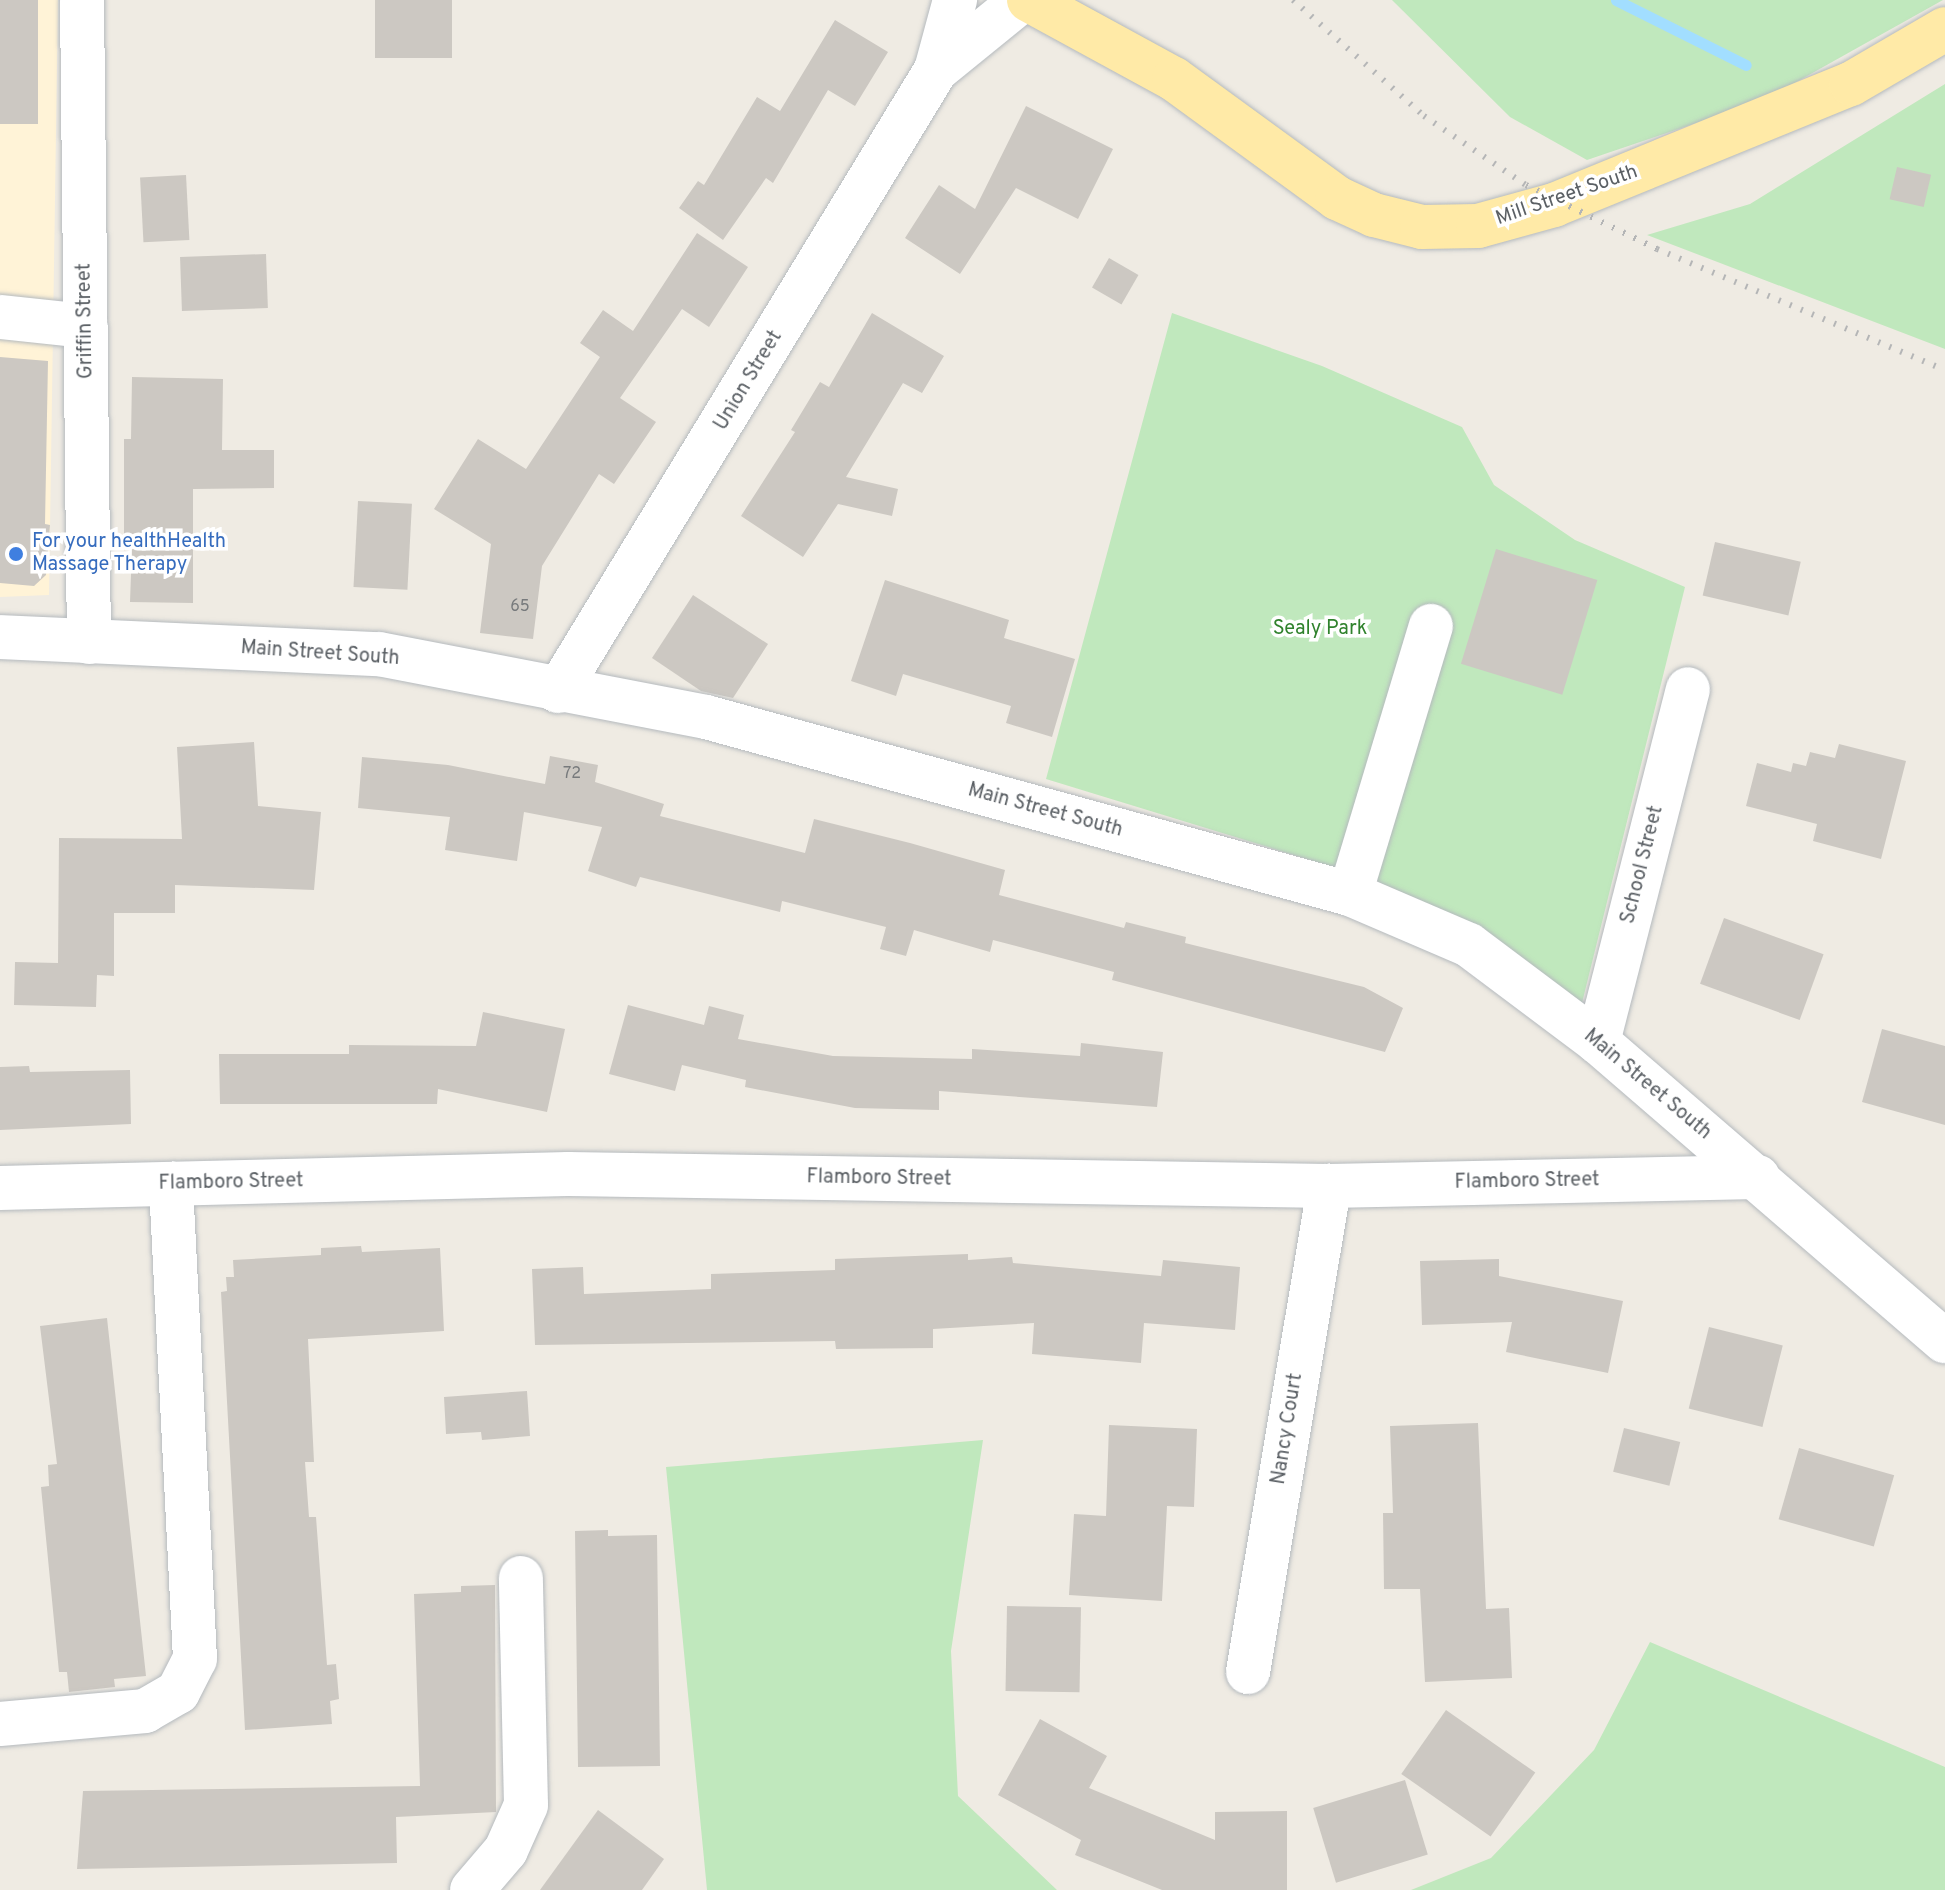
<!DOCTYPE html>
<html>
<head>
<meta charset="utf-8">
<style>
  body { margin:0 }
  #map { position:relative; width:1945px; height:1890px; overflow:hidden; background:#efebe3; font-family:Overpass,sans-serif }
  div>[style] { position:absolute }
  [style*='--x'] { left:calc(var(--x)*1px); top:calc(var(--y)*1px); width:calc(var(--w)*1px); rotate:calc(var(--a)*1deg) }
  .commercial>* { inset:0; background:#fff3d7 }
  .green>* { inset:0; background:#c0e8bd }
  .stream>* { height:11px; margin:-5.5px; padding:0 5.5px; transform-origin:5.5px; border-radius:5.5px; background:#a2deff }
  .building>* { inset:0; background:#ccc8c2; transform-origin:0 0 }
  .roads { filter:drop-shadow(0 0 2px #b5babe) drop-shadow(0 0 2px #b5babe) }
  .minor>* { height:44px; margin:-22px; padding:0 22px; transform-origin:22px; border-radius:22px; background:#fff }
  .major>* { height:44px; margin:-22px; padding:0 22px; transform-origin:22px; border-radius:22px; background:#ffeaa7 }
  .rail>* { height:6px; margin-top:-3px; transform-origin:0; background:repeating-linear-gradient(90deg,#b4b5b6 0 2px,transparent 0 12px) }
  .dots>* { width:22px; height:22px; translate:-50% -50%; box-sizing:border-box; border:4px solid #fff; border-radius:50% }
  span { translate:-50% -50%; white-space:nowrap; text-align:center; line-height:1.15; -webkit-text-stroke:7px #fff; paint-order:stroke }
  .number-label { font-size:16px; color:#777a7c }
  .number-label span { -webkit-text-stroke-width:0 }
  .street-label { font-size:20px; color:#5b6065 }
  .shop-label { font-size:20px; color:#366cbe }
  .left { translate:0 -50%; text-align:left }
  .park-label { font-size:20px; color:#30822d }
</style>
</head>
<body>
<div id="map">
  <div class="commercial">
    <i style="clip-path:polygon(0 0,58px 0,49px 595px,0 597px)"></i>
  </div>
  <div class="green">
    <i style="clip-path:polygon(1392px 0,1943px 0,1764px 100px,1587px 160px,1510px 117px)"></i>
    <i style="clip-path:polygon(1945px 84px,1945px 349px,1647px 235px,1750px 204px)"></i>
    <i style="clip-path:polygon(1172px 313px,1322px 366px,1462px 427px,1494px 485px,1575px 540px,1685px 587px,1581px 1007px,1343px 870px,1046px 779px)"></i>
    <i style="clip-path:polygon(983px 1440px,951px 1651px,958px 1796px,1057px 1890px,707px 1890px,666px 1467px)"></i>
    <i style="clip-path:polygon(1650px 1642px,1945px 1767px,1945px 1890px,1411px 1890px,1491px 1858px,1594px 1750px)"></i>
  </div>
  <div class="stream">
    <i style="--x:1616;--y:0;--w:145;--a:26.6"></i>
  </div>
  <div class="building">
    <i style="left:0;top:0;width:38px;height:124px"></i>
    <i style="left:375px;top:0;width:77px;height:58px"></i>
    <i style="clip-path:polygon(835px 20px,888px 52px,855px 106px,828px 90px,773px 183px,766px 178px,723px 240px,679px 208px,698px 181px,704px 185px,757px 97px,780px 111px)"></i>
    <i style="clip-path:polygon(1026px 106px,1113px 149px,1078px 219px,1016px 188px,960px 274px,905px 238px,939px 185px,975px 209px)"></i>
    <i style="left:1897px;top:167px;width:35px;height:33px;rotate:13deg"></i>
    <i style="left:186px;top:175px;width:65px;height:46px;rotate:87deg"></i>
    <i style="clip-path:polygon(697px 233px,748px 267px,709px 327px,682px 309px,620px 398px,656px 422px,614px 484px,599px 474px,542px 566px,533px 639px,480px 633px,491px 544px,434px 509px,478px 439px,526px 469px,600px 357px,580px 343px,603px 310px,633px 331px)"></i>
    <i style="left:266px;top:254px;width:54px;height:86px;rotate:88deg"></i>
    <i style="left:1109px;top:258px;width:34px;height:34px;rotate:30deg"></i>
    <i style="clip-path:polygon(872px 313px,944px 356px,922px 393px,903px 383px,846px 477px,898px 489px,892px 516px,838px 504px,803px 557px,741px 516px,795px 432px,791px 430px,820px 382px,829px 387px)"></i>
    <i style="clip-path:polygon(0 357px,48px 361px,45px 524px,50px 525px,46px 575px,34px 586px,0 583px)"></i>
    <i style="clip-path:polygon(132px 377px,223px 379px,222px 450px,274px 450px,274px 488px,193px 489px,193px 603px,130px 602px,132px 547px,124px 547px,124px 439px,131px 439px)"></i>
    <i style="left:358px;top:501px;width:54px;height:86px;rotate:3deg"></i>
    <i style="left:1715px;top:542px;width:88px;height:55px;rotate:13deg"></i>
    <i style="left:1496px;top:549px;width:106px;height:120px;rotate:17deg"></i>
    <i style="clip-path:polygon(885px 580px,1009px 620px,1004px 638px,1075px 659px,1052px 737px,1006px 723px,1011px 706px,903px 674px,896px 696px,851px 681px)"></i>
    <i style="clip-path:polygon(693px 595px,768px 644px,733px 698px,701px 691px,652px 658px)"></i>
    <i style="clip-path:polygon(254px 742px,258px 806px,321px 812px,314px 890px,175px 885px,175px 913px,114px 913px,114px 976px,97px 975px,96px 1007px,14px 1005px,15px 962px,58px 963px,59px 838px,182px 839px,177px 747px)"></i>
    <i style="clip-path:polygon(1839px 744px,1906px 761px,1881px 859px,1813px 841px,1817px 824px,1746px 806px,1757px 763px,1791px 772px,1793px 763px,1806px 766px,1810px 752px,1835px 758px)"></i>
    <i style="clip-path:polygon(550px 756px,598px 765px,595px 782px,664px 804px,660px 816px,805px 853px,814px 819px,910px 843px,1005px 870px,999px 895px,1124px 928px,1126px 922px,1186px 937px,1185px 943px,1364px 987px,1403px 1008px,1385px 1052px,1112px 980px,1114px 972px,993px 940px,990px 952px,914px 930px,906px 956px,880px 949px,886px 927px,782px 901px,780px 912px,640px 877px,636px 887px,588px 871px,602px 827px,524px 812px,517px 861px,445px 850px,450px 817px,358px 808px,362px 757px,448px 765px,545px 784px)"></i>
    <i style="left:1724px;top:918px;width:106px;height:70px;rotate:20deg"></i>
    <i style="clip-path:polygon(628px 1005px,704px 1025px,709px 1006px,744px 1015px,738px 1039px,833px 1056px,972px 1059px,972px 1049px,1080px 1056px,1081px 1043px,1163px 1052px,1157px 1107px,939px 1091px,939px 1110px,855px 1108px,745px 1087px,746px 1080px,682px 1065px,675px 1091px,609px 1074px)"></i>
    <i style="clip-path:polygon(483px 1012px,565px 1029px,547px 1112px,438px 1089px,437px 1104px,220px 1104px,219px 1054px,349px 1054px,349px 1045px,476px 1046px)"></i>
    <i style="clip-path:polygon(1882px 1029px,1945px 1046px,1945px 1125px,1862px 1102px)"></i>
    <i style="clip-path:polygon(29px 1066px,30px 1072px,130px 1070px,131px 1124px,0 1130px,0 1067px)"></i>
    <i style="clip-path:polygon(361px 1246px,362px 1252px,440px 1248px,444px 1331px,308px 1339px,314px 1462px,305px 1462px,309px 1517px,316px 1517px,327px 1665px,336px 1664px,339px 1699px,330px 1701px,332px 1724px,245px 1730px,221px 1292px,227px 1291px,226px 1277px,234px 1277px,233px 1260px,321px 1255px,321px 1248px)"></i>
    <i style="clip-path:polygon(968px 1254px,968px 1260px,1012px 1257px,1013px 1263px,1161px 1276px,1163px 1260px,1240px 1267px,1235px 1330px,1144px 1323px,1141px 1363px,1032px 1354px,1034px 1323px,933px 1329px,933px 1348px,836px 1349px,835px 1341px,535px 1345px,532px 1269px,583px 1267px,584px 1294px,711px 1289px,711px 1274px,835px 1270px,835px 1259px)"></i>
    <i style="clip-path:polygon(1499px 1259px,1499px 1276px,1623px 1301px,1608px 1373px,1506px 1352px,1512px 1322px,1422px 1325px,1420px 1261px)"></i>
    <i style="clip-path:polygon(107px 1318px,146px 1676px,114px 1679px,115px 1687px,69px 1692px,67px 1672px,59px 1672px,41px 1487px,49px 1486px,48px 1465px,57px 1464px,40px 1326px)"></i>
    <i style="left:1709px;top:1327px;width:76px;height:84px;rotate:14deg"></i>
    <i style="clip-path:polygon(527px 1391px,530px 1436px,482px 1440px,481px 1432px,446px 1434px,444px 1397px)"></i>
    <i style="clip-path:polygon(1478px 1423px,1486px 1609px,1509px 1608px,1512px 1678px,1425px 1682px,1420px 1589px,1384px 1589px,1383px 1513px,1393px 1513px,1390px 1426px)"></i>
    <i style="clip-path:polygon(1109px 1425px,1197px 1429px,1194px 1507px,1167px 1506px,1162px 1601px,1069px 1595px,1074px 1514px,1106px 1516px)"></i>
    <i style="left:1624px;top:1428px;width:58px;height:45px;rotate:14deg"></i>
    <i style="left:1799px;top:1448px;width:99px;height:74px;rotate:16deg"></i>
    <i style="clip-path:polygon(608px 1530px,608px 1536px,657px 1535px,660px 1766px,578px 1767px,575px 1531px)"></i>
    <i style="clip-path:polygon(495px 1585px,496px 1812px,396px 1817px,397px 1863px,77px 1869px,83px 1791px,420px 1786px,414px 1594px,461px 1592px,461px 1586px)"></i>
    <i style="left:1007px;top:1606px;width:74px;height:85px;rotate:1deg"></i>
    <i style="left:1446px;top:1710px;width:109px;height:78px;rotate:35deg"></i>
    <i style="clip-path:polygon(1040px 1719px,1107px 1756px,1089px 1788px,1215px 1840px,1215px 1812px,1287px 1811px,1287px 1890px,1162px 1890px,1075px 1855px,1081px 1840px,998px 1795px)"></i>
    <i style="left:1405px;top:1780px;width:78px;height:96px;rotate:73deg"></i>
    <i style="clip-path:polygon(598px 1810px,664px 1859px,642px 1890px,540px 1890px)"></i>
  </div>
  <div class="roads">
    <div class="minor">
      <i style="--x:82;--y:0;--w:642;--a:89.38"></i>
      <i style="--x:936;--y:70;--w:111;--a:-39.1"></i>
      <i style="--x:0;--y:317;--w:86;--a:6"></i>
      <i style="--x:0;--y:637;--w:379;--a:2.6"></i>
      <i style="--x:379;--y:654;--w:333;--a:10.9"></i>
      <i style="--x:706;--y:717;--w:668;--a:15.37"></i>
      <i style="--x:1350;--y:894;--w:129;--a:23.2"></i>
      <i style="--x:1469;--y:945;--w:161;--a:36.9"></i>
      <i style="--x:1598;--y:1042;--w:458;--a:40.8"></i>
      <i style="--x:558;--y:691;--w:727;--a:-58.67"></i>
      <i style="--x:936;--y:70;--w:73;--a:-74.8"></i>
      <i style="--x:1350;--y:894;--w:280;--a:-73.2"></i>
      <i style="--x:1598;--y:1042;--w:364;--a:-75.7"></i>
      <i style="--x:0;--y:1188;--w:568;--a:-1.41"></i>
      <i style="--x:568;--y:1174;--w:761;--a:0.9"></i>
      <i style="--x:1329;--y:1186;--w:429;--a:-1.2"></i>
      <i style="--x:1248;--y:1672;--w:493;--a:-80.5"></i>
      <i style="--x:0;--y:1724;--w:146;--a:-5.1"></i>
      <i style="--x:145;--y:1711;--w:38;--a:-30"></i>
      <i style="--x:178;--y:1692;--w:37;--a:-63"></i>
      <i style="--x:195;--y:1659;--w:476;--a:-92.9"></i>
      <i style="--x:472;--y:1890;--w:52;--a:-49.6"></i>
      <i style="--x:506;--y:1850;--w:49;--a:-66"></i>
      <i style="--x:526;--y:1805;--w:227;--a:-91.3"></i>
    </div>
    <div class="major">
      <i style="--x:1029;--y:0;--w:165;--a:28.6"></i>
      <i style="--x:1174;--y:79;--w:202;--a:36.1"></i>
      <i style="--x:1337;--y:198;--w:41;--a:24.7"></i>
      <i style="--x:1374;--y:215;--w:49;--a:14"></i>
      <i style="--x:1422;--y:227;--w:56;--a:-1"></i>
      <i style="--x:1478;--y:226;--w:79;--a:-15.4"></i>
      <i style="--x:1554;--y:205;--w:321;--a:-22.2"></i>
      <i style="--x:1851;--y:84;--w:109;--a:-30.3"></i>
    </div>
  </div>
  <div class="rail">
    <i style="--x:1293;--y:0;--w:175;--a:41.5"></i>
    <i style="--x:1424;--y:116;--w:123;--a:34.1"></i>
    <i style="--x:1526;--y:185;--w:146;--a:26"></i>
    <i style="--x:1657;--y:249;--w:312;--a:22.8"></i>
  </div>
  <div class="dots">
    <i style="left:16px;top:554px;background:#3f7fe0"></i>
  </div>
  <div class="number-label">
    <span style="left:520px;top:607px">65</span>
    <span style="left:572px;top:774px">72</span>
  </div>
  <div class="street-label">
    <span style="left:1567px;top:196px;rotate:-19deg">Mill Street South</span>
    <span style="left:86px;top:321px;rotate:-91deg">Griffin Street</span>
    <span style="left:749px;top:381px;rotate:-59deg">Union Street</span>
    <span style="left:320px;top:654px;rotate:4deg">Main Street South</span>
    <span style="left:1045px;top:811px;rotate:15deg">Main Street South</span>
    <span style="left:1643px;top:865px;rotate:-76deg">School Street</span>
    <span style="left:1647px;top:1085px;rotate:40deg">Main Street South</span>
    <span style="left:879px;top:1179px;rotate:1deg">Flamboro Street</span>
    <span style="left:1527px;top:1182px;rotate:-1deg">Flamboro Street</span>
    <span style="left:231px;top:1183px;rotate:-1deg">Flamboro Street</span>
    <span style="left:1288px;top:1429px;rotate:-81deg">Nancy Court</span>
  </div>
  <div class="shop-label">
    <span class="left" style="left:32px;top:554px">For your healthHealth<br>Massage Therapy</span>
  </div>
  <div class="park-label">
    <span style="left:1320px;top:629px">Sealy Park</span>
  </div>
</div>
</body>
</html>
